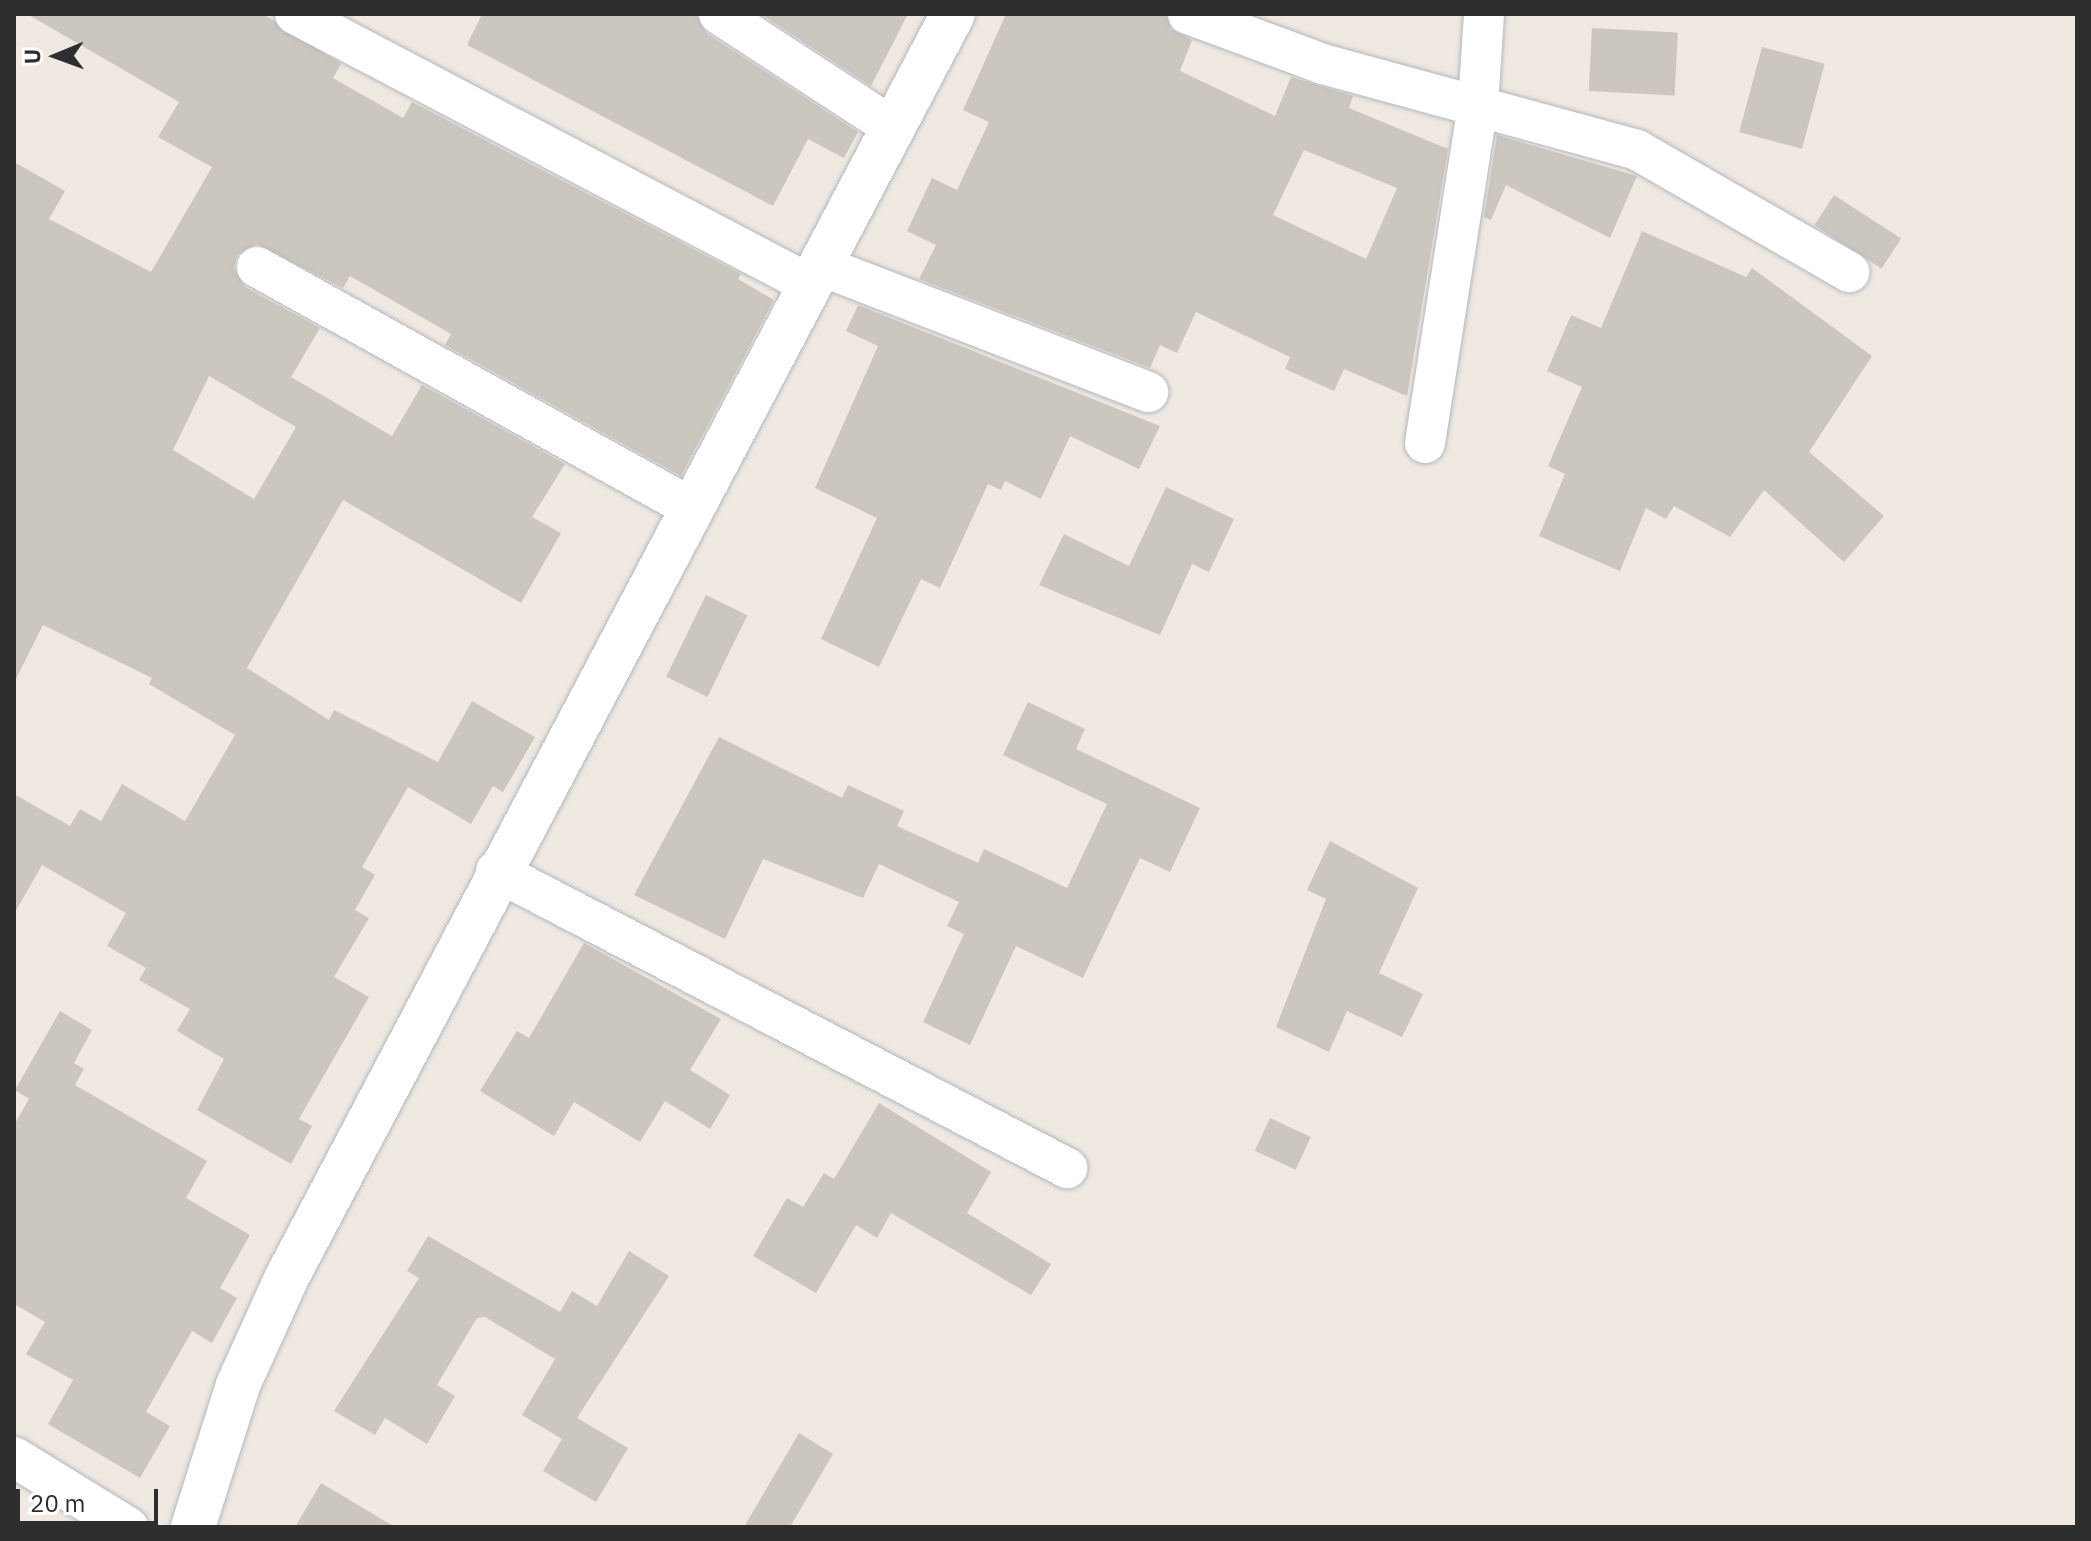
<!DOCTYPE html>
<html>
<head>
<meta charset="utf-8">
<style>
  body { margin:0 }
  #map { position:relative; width:2091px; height:1541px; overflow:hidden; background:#efe9e1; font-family:"IBM Plex Sans",sans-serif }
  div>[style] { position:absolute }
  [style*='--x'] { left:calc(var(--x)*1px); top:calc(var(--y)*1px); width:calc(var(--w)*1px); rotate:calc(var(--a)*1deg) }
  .building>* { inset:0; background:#cbc7bf; transform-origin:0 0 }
  .roads { filter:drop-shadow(0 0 2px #b4b7c1) drop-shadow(0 0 2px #b4b7c1) }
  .minor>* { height:40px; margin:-20px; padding:0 20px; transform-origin:20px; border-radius:20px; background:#fff }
  .tertiary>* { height:44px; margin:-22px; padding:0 22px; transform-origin:22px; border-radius:22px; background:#fff }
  span { translate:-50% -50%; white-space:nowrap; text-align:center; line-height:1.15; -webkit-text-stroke:6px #fff; paint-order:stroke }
  .frame { position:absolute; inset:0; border:16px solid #2e2e2e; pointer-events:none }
  .north { position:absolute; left:16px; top:16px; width:80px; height:80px; -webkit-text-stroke:6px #fff; paint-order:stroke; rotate:269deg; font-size:22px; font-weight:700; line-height:32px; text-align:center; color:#2e2e2e }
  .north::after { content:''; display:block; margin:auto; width:28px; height:36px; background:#2e2e2e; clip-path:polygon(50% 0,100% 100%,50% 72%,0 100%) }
  .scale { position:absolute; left:16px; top:1489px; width:142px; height:36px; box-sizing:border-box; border:4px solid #2e2e2e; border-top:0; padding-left:10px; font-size:24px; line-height:28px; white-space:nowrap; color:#2e2e2e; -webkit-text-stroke:6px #fff; paint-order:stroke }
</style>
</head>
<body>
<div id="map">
  <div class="building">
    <i style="clip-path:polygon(evenodd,27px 14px,263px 14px,341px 64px,333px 78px,403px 118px,412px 102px,741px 274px,738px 279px,774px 300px,681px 476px,445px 345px,451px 334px,350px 276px,343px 288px,257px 244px,237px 255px,234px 268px,245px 287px,320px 328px,291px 377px,392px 436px,422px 385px,565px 464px,532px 517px,561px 533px,521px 603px,343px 500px,247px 668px,329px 720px,334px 710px,438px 762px,472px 701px,535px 737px,503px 792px,493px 786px,471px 824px,408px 787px,362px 867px,375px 875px,355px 910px,369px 918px,334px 977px,369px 997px,299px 1119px,312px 1126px,291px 1164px,197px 1110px,224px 1059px,177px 1031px,190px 1009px,139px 980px,146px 968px,107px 946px,126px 913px,42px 865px,14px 914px,14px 794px,70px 826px,80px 809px,101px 821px,122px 784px,185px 821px,235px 735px,149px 684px,152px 678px,43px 625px,14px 683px,14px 162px,65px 191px,49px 219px,151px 272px,212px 167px,158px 137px,179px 102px,27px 14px,209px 376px,296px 427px,254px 499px,173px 450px,209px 376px)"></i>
    <i style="clip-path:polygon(482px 14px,696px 14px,706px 33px,858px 132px,844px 158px,808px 139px,773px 206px,467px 45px)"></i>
    <i style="clip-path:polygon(761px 14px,908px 14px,871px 86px)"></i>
    <i style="clip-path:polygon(evenodd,1006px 14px,1166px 14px,1171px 29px,1192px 40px,1180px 71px,1275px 116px,1291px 77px,1353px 96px,1349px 108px,1448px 149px,1407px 396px,1344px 369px,1334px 391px,1285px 369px,1290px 357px,1196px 312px,1177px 353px,1160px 345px,1150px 368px,919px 279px,936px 245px,907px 231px,932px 178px,957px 190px,989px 122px,963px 110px,1006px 14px,1304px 150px,1397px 188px,1366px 259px,1273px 215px,1304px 150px)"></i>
    <i style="left:1592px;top:28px;width:86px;height:63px;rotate:3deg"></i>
    <i style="left:1762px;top:47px;width:65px;height:88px;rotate:15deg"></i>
    <i style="clip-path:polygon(1497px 135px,1637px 176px,1610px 238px,1506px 185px,1491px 220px,1484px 217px)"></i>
    <i style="left:1834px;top:195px;width:80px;height:36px;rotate:33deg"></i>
    <i style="clip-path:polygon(1642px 231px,1746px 277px,1752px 268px,1872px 356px,1809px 452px,1884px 516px,1844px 562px,1764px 490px,1730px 537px,1674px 506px,1666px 519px,1646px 508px,1620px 571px,1539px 536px,1565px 474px,1548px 466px,1582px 387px,1547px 371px,1571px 315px,1601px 328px)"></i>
    <i style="clip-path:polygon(858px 305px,1160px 426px,1139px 469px,1070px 436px,1041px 499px,1005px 481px,1001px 490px,988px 484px,940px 588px,921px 579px,879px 667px,821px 639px,877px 518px,815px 488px,878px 346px,846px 331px)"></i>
    <i style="clip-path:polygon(1166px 487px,1234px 519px,1209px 572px,1192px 564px,1160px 635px,1039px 585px,1064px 534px,1129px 566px)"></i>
    <i style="left:706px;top:595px;width:46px;height:91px;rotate:26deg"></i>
    <i style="clip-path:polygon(1028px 702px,1085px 729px,1076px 749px,1200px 808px,1170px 872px,1140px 858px,1083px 978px,1016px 946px,970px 1045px,923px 1022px,964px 934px,947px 926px,959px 902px,879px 864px,863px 898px,763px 859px,725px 939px,634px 895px,719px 737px,842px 798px,848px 785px,904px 811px,897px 826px,978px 863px,984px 849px,1067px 888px,1107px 804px,1003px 755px)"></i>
    <i style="clip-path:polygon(1330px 841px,1418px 888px,1379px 973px,1423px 994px,1402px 1037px,1347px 1011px,1329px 1052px,1276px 1027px,1326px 899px,1307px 890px)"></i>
    <i style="clip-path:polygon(584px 943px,721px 1019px,690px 1070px,730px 1095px,710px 1129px,665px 1101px,640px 1142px,574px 1102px,554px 1136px,480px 1091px,517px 1031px,529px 1038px)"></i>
    <i style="clip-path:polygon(60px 1011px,92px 1030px,74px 1063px,84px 1069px,75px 1085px,207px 1161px,186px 1198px,250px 1235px,220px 1288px,237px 1298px,212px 1343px,192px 1331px,146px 1412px,170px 1426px,140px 1478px,48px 1424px,73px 1380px,26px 1354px,45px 1322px,14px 1304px,14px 1125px,29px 1099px,15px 1090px)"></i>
    <i style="clip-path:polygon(879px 1103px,991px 1172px,967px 1213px,1051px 1264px,1031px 1295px,891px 1213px,877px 1238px,856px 1225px,816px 1293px,753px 1256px,787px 1198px,803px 1207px,824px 1173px,834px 1179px)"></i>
    <i style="left:1270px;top:1118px;width:45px;height:36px;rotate:25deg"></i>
    <i style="clip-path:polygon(428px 1236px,560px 1312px,572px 1291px,597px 1306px,629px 1251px,669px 1276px,577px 1418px,628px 1448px,596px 1502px,543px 1471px,562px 1439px,522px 1415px,555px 1359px,485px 1317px,477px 1318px,437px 1385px,455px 1396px,427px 1444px,385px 1418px,375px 1435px,334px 1411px,419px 1278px,407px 1271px)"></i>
    <i style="clip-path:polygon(799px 1433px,833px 1454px,790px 1527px,744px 1527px)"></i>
    <i style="clip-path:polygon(321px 1483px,395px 1527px,295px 1527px)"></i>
  </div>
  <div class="roads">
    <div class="minor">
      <i style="--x:295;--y:14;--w:581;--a:27.71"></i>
      <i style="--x:719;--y:14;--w:205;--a:33.1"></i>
      <i style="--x:1188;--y:14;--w:144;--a:20.3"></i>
      <i style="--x:1323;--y:64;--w:326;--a:15.3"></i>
      <i style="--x:1637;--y:150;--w:245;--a:29.9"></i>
      <i style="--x:819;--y:265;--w:353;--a:21.1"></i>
      <i style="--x:257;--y:267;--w:495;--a:29"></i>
      <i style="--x:1425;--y:443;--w:342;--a:-81.1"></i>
      <i style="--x:1478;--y:105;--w:91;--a:-86.2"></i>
      <i style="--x:496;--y:871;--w:644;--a:27.48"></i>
      <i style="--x:14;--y:1457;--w:134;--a:31.6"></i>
    </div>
    <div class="tertiary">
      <i style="--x:193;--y:1527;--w:149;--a:-72.4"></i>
      <i style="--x:238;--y:1385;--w:116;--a:-65.6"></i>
      <i style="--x:286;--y:1279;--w:1430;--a:-62.2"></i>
    </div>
  </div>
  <div class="frame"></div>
  <div class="north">U</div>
  <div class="scale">20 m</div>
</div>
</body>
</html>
